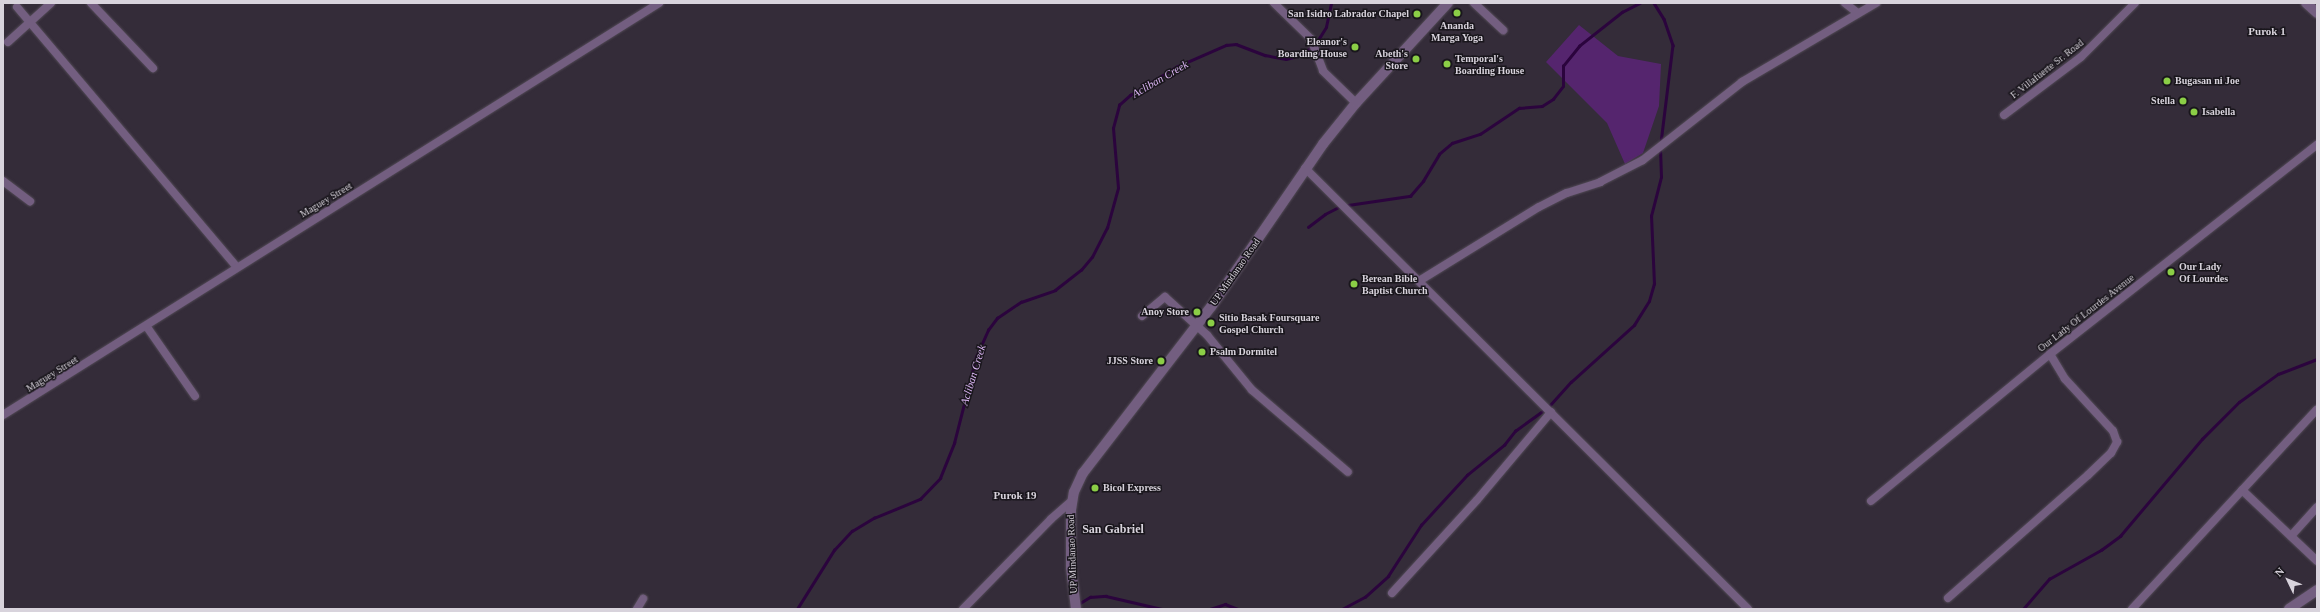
<!DOCTYPE html>
<html>
<head>
<meta charset="utf-8">
<style>
  body { margin:0 }
  #map { position:relative; width:2320px; height:612px; overflow:hidden; background:#342c39; font-family:"Times New Roman",serif }
  div>[style] { position:absolute }
  [style*='--x'] { left:calc(var(--x)*1px); top:calc(var(--y)*1px); width:calc(var(--w)*1px); rotate:calc(var(--a)*1deg) }
  .green>* { inset:0; background:#55256e }
  .stream>* { height:2.5px; margin:-1.25px; padding:0 1.25px; transform-origin:1.25px; border-radius:1.25px; background:#2b043d }
  .roads { filter:drop-shadow(0 0 1px #524a56) drop-shadow(0 0 1px #524a56) }
  .minor>* { height:8px; margin:-4px; padding:0 4px; transform-origin:4px; border-radius:4px; background:#735e80 }
  .tertiary>* { height:10px; margin:-5px; padding:0 5px; transform-origin:5px; border-radius:5px; background:#735e80 }
  .dots>* { width:11px; height:11px; translate:-50% -50%; box-sizing:border-box; border:2px solid #19161c; border-radius:50% }
  span { translate:-50% -50%; white-space:nowrap; text-align:center; line-height:1.15; -webkit-text-stroke:3px #19161c; paint-order:stroke }
  .poi-label { font-size:10px; color:#d8d3dc; font-weight:700 }
  .right { translate:-100% -50%; text-align:right }
  .left { translate:0 -50%; text-align:left }
  .street-label { font-size:10px; color:#d8d3dc }
  .neighbourhood-label { font-size:11px; color:#d8d3dc; font-weight:700 }
  .water-label { font-size:11px; color:#dbb5f4; font-style:italic }
  .quarter-label { font-size:12px; color:#d8d3dc; font-weight:700 }
  .frame { position:absolute; inset:0; border:4px solid #d8d3dc; pointer-events:none }
  .north { position:absolute; left:2268px; top:560px; width:40px; height:40px; -webkit-text-stroke:3px #19161c; paint-order:stroke; rotate:313deg; font-size:11px; font-weight:700; line-height:16px; text-align:center; color:#d8d3dc }
  .north::after { content:''; display:block; margin:auto; width:14px; height:18px; background:#d8d3dc; clip-path:polygon(50% 0,100% 100%,50% 72%,0 100%) }
</style>
</head>
<body>
<div id="map">
  <div class="green">
    <i style="clip-path:polygon(1579px 25px,1618px 56px,1661px 64px,1659px 106px,1643px 153px,1625px 164px,1607px 123px,1546px 62px)"></i>
  </div>
  <div class="stream">
    <i style="--x:1654;--y:3;--w:19;--a:58"></i>
    <i style="--x:1664;--y:19;--w:28;--a:71"></i>
    <i style="--x:1673;--y:45;--w:99;--a:97"></i>
    <i style="--x:1318;--y:40;--w:15;--a:-58"></i>
    <i style="--x:1326;--y:27;--w:25;--a:-78"></i>
    <i style="--x:1348;--y:205;--w:63;--a:-8.3"></i>
    <i style="--x:1410;--y:196;--w:20;--a:-49"></i>
    <i style="--x:1423;--y:181;--w:31;--a:-59"></i>
    <i style="--x:1439;--y:154;--w:17;--a:-40"></i>
    <i style="--x:1452;--y:143;--w:29;--a:-18"></i>
    <i style="--x:1480;--y:134;--w:47;--a:-33.7"></i>
    <i style="--x:1519;--y:108;--w:23;--a:-5"></i>
    <i style="--x:1542;--y:106;--w:13;--a:-32"></i>
    <i style="--x:1553;--y:99;--w:16;--a:-52"></i>
    <i style="--x:1563;--y:86;--w:20;--a:-90"></i>
    <i style="--x:1563;--y:66;--w:26;--a:-51"></i>
    <i style="--x:1579;--y:46;--w:55;--a:-38.3"></i>
    <i style="--x:1622;--y:12;--w:20;--a:-27"></i>
    <i style="--x:1308;--y:227;--w:21;--a:-37"></i>
    <i style="--x:1325;--y:214;--w:16;--a:-27"></i>
    <i style="--x:1550;--y:405;--w:31;--a:-48"></i>
    <i style="--x:1571;--y:382;--w:85;--a:-42.1"></i>
    <i style="--x:1634;--y:325;--w:28;--a:-58"></i>
    <i style="--x:1649;--y:301;--w:18;--a:-74"></i>
    <i style="--x:1654;--y:284;--w:68;--a:-92.5"></i>
    <i style="--x:1651;--y:216;--w:40;--a:-75.6"></i>
    <i style="--x:1661;--y:177;--w:25;--a:-92"></i>
    <i style="--x:1080;--y:603;--w:12;--a:-31"></i>
    <i style="--x:1090;--y:597;--w:16;--a:-4"></i>
    <i style="--x:1106;--y:596;--w:57;--a:13.1"></i>
    <i style="--x:797;--y:609;--w:70;--a:-57.9"></i>
    <i style="--x:834;--y:550;--w:26;--a:-47"></i>
    <i style="--x:852;--y:531;--w:26;--a:-31"></i>
    <i style="--x:874;--y:518;--w:50;--a:-22.4"></i>
    <i style="--x:920;--y:499;--w:29;--a:-46"></i>
    <i style="--x:940;--y:478;--w:38;--a:-68"></i>
    <i style="--x:954;--y:443;--w:89;--a:-75.7"></i>
    <i style="--x:976;--y:357;--w:30;--a:-66"></i>
    <i style="--x:988;--y:330;--w:15;--a:-53"></i>
    <i style="--x:997;--y:318;--w:29;--a:-34"></i>
    <i style="--x:1021;--y:302;--w:36;--a:-19"></i>
    <i style="--x:1055;--y:290;--w:33;--a:-38"></i>
    <i style="--x:1081;--y:270;--w:17;--a:-50"></i>
    <i style="--x:1092;--y:257;--w:33;--a:-63"></i>
    <i style="--x:1107;--y:228;--w:41;--a:-74.6"></i>
    <i style="--x:1118;--y:188;--w:60;--a:-94.8"></i>
    <i style="--x:1113;--y:128;--w:24;--a:-75"></i>
    <i style="--x:1119;--y:105;--w:15;--a:-42"></i>
    <i style="--x:1130;--y:95;--w:54;--a:-31.3"></i>
    <i style="--x:1176;--y:67;--w:55;--a:-23.7"></i>
    <i style="--x:1226;--y:45;--w:10;--a:-6"></i>
    <i style="--x:1236;--y:44;--w:31;--a:21"></i>
    <i style="--x:1265;--y:55;--w:21;--a:11"></i>
    <i style="--x:1286;--y:59;--w:16;--a:-15"></i>
    <i style="--x:1301;--y:55;--w:11;--a:-38"></i>
    <i style="--x:1210;--y:609;--w:16;--a:-18"></i>
    <i style="--x:1225;--y:604;--w:14;--a:21"></i>
    <i style="--x:1342;--y:609;--w:26;--a:-28"></i>
    <i style="--x:1365;--y:597;--w:31;--a:-42"></i>
    <i style="--x:1388;--y:576;--w:61;--a:-57.1"></i>
    <i style="--x:1421;--y:525;--w:68;--a:-47.4"></i>
    <i style="--x:1467;--y:475;--w:48;--a:-39"></i>
    <i style="--x:1504;--y:445;--w:18;--a:-52"></i>
    <i style="--x:1515;--y:431;--w:34;--a:-36"></i>
    <i style="--x:2023;--y:609;--w:40;--a:-49"></i>
    <i style="--x:2049;--y:579;--w:60;--a:-29.1"></i>
    <i style="--x:2101;--y:550;--w:24;--a:-36"></i>
    <i style="--x:2120;--y:536;--w:127;--a:-49.8"></i>
    <i style="--x:2202;--y:439;--w:52;--a:-45"></i>
    <i style="--x:2239;--y:402;--w:48;--a:-35.7"></i>
    <i style="--x:2278;--y:374;--w:42;--a:-21"></i>
  </div>
  <div class="roads">
    <div class="minor">
      <i style="--x:91;--y:3;--w:90;--a:46.4"></i>
      <i style="--x:1274;--y:3;--w:52;--a:44.2"></i>
      <i style="--x:1311;--y:39;--w:34;--a:69"></i>
      <i style="--x:1323;--y:71;--w:46;--a:44.1"></i>
      <i style="--x:1474;--y:3;--w:40;--a:43"></i>
      <i style="--x:1845;--y:3;--w:16;--a:38"></i>
      <i style="--x:17;--y:7;--w:341;--a:49.8"></i>
      <i style="--x:8;--y:42;--w:58;--a:-42.2"></i>
      <i style="--x:2004;--y:115;--w:96;--a:-37"></i>
      <i style="--x:2081;--y:57;--w:76;--a:-45"></i>
      <i style="--x:1305;--y:168;--w:625;--a:44.87"></i>
      <i style="--x:3;--y:181;--w:34;--a:37"></i>
      <i style="--x:1419;--y:281;--w:141;--a:-31.7"></i>
      <i style="--x:1539;--y:207;--w:31;--a:-27"></i>
      <i style="--x:1567;--y:193;--w:35;--a:-18"></i>
      <i style="--x:1600;--y:182;--w:48;--a:-27.1"></i>
      <i style="--x:1643;--y:160;--w:126;--a:-38.2"></i>
      <i style="--x:1742;--y:82;--w:156;--a:-30.5"></i>
      <i style="--x:1142;--y:316;--w:30;--a:-40"></i>
      <i style="--x:1165;--y:297;--w:57;--a:42.1"></i>
      <i style="--x:1207;--y:335;--w:71;--a:50.7"></i>
      <i style="--x:1252;--y:390;--w:126;--a:40.5"></i>
      <i style="--x:147;--y:327;--w:84;--a:55.2"></i>
      <i style="--x:3;--y:415;--w:775;--a:-32.13"></i>
      <i style="--x:2242;--y:490;--w:103;--a:43.4"></i>
      <i style="--x:1871;--y:501;--w:232;--a:-39.4"></i>
      <i style="--x:2050;--y:354;--w:339;--a:-38.1"></i>
      <i style="--x:2291;--y:536;--w:39;--a:-48"></i>
      <i style="--x:1392;--y:593;--w:126;--a:-47.6"></i>
      <i style="--x:1477;--y:500;--w:115;--a:-49.9"></i>
      <i style="--x:1948;--y:598;--w:186;--a:-41.3"></i>
      <i style="--x:2088;--y:475;--w:32;--a:-44"></i>
      <i style="--x:2111;--y:453;--w:13;--a:-61"></i>
      <i style="--x:2117;--y:442;--w:12;--a:-110"></i>
      <i style="--x:2113;--y:431;--w:71;--a:-132.7"></i>
      <i style="--x:2065;--y:379;--w:29;--a:-121"></i>
      <i style="--x:637;--y:609;--w:12;--a:-59"></i>
      <i style="--x:963;--y:609;--w:126;--a:-45.6"></i>
      <i style="--x:1051;--y:519;--w:28;--a:-41"></i>
      <i style="--x:2132;--y:609;--w:272;--a:-47.2"></i>
    </div>
    <div class="tertiary">
      <i style="--x:2306;--y:3;--w:15;--a:42"></i>
      <i style="--x:1076;--y:609;--w:42;--a:-96.8"></i>
      <i style="--x:1071;--y:567;--w:57;--a:-90"></i>
      <i style="--x:1071;--y:510;--w:18;--a:-81"></i>
      <i style="--x:1074;--y:492;--w:21;--a:-65"></i>
      <i style="--x:1083;--y:473;--w:210;--a:-52.4"></i>
      <i style="--x:1211;--y:307;--w:198;--a:-55.5"></i>
      <i style="--x:1323;--y:144;--w:53;--a:-51.2"></i>
      <i style="--x:1356;--y:103;--w:136;--a:-47.4"></i>
      <i style="--x:2289;--y:609;--w:34;--a:-34"></i>
    </div>
  </div>
  <div class="dots">
    <i style="left:1457px;top:13px;background:#8bce46"></i>
    <i style="left:1417px;top:14px;background:#8bce46"></i>
    <i style="left:1355px;top:47px;background:#8bce46"></i>
    <i style="left:1416px;top:59px;background:#8bce46"></i>
    <i style="left:1447px;top:64px;background:#8bce46"></i>
    <i style="left:2167px;top:81px;background:#8bce46"></i>
    <i style="left:2183px;top:101px;background:#8bce46"></i>
    <i style="left:2194px;top:112px;background:#8bce46"></i>
    <i style="left:2171px;top:272px;background:#8bce46"></i>
    <i style="left:1354px;top:284px;background:#8bce46"></i>
    <i style="left:1197px;top:312px;background:#8bce46"></i>
    <i style="left:1211px;top:323px;background:#8bce46"></i>
    <i style="left:1202px;top:352px;background:#8bce46"></i>
    <i style="left:1161px;top:361px;background:#8bce46"></i>
    <i style="left:1095px;top:488px;background:#8bce46"></i>
  </div>
  <div class="poi-label">
    <span class="right" style="left:1409px;top:14px">San Isidro Labrador Chapel</span>
    <span style="left:1457px;top:31px">Ananda<br>Marga Yoga</span>
    <span class="right" style="left:1347px;top:47px">Eleanor's<br>Boarding House</span>
    <span class="right" style="left:1408px;top:59px">Abeth's<br>Store</span>
    <span class="left" style="left:1455px;top:64px">Temporal's<br>Boarding House</span>
    <span class="left" style="left:2175px;top:81px">Bugasan ni Joe</span>
    <span class="right" style="left:2175px;top:101px">Stella</span>
    <span class="left" style="left:2202px;top:112px">Isabella</span>
    <span class="left" style="left:2179px;top:272px">Our Lady<br>Of Lourdes</span>
    <span class="left" style="left:1362px;top:284px">Berean Bible<br>Baptist Church</span>
    <span class="right" style="left:1189px;top:312px">Anoy Store</span>
    <span class="left" style="left:1219px;top:323px">Sitio Basak Foursquare<br>Gospel Church</span>
    <span class="left" style="left:1210px;top:352px">Psalm Dormitel</span>
    <span class="right" style="left:1153px;top:361px">JJSS Store</span>
    <span class="left" style="left:1103px;top:488px">Bicol Express</span>
  </div>
  <div class="street-label">
    <span style="left:2047px;top:69px;rotate:-38deg">F. Villafuerte Sr. Road</span>
    <span style="left:326px;top:200px;rotate:-31deg">Maguey Street</span>
    <span style="left:1235px;top:272px;rotate:-55deg">UP Mindanao Road</span>
    <span style="left:2086px;top:313px;rotate:-38deg">Our Lady Of Lourdes Avenue</span>
    <span style="left:52px;top:374px;rotate:-32deg">Maguey Street</span>
    <span style="left:1072px;top:554px;rotate:-92deg">UP Mindanao Road</span>
  </div>
  <div class="neighbourhood-label">
    <span style="left:2267px;top:31px">Purok 1</span>
    <span style="left:1015px;top:495px">Purok 19</span>
  </div>
  <div class="water-label">
    <span style="left:1160px;top:79px;rotate:-30deg">Acliban Creek</span>
    <span style="left:973px;top:375px;rotate:-73deg">Acliban Creek</span>
  </div>
  <div class="quarter-label">
    <span style="left:1113px;top:530px">San Gabriel</span>
  </div>
  <div class="frame"></div>
  <div class="north">N</div>
</div>
</body>
</html>
